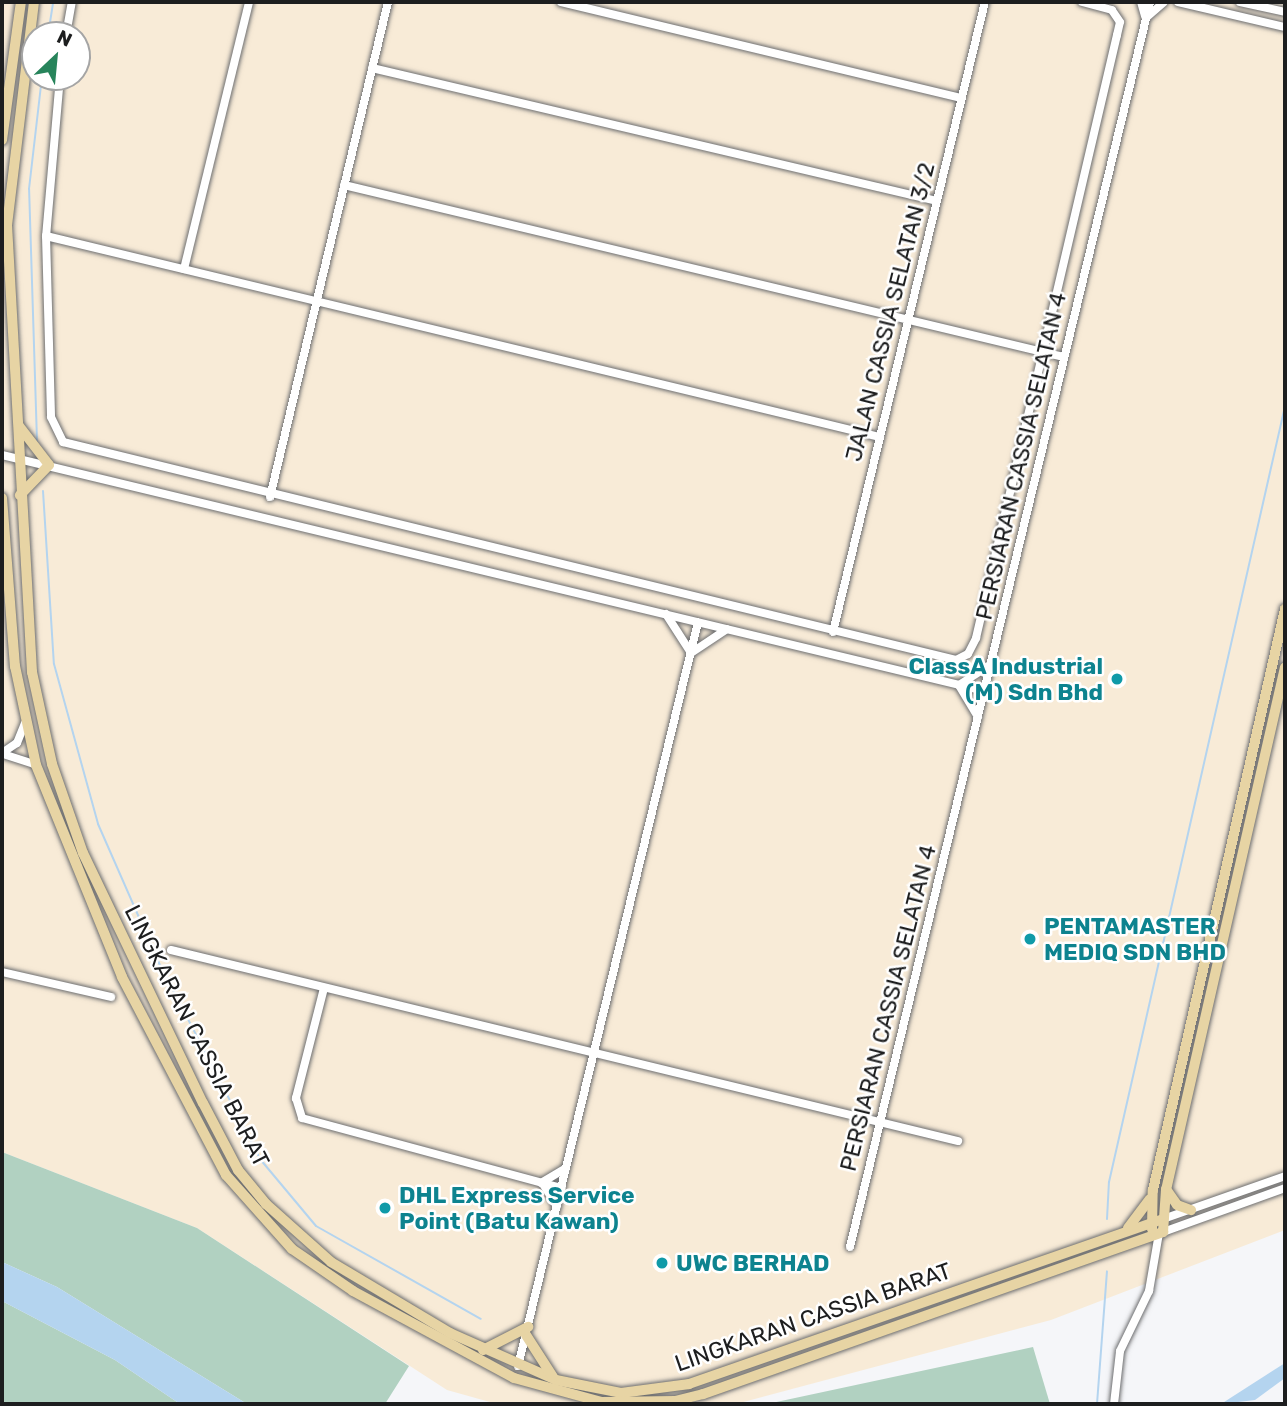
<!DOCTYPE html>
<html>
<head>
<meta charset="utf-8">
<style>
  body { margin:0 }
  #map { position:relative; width:1287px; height:1406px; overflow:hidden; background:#f5f6f9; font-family:Rubik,sans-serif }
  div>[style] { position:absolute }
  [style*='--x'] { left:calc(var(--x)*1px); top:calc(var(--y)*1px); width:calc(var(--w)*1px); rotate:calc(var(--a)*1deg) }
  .industrial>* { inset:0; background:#f8ebd7 }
  .green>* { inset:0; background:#b1d1c1 }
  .water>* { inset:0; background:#b4d4ef }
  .stream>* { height:2px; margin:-1px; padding:0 1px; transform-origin:1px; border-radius:1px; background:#b4d4ef }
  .roads { filter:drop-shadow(0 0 2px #6d6e70) drop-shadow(0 0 2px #6d6e70) }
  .minor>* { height:8px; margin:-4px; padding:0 4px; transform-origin:4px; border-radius:4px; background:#fff }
  .major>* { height:10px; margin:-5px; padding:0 5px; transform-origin:5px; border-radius:5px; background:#e7d4a4 }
  .dots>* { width:19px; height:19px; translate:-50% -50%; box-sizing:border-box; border:4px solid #fff; border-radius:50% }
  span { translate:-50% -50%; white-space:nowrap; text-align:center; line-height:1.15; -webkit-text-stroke:5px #fff; paint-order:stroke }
  .street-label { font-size:23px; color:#1d1e1f }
  .culture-label { font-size:23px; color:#0d838f; font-weight:700 }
  .right { translate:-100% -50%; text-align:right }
  .left { translate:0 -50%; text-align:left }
  .frame { position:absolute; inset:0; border:4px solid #1d1e1f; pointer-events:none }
  .north { position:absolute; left:21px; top:21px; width:70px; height:70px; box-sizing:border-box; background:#fff; border:2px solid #a5a5a5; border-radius:50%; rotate:26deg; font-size:19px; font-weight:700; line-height:28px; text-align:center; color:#1d1e1f }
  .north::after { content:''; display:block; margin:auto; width:24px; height:32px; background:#27845b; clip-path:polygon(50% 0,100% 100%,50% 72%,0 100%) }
</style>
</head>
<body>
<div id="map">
  <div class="industrial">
    <i style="clip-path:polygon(evenodd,2px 2px,1285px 2px,1285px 1230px,1051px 1320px,736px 1404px,497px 1404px,447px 1390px,197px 1228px,2px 1152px,2px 2px,35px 35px,77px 35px,77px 77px,35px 77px,35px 35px)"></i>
  </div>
  <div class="green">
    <i style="clip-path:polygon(2px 1152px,197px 1228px,409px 1366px,385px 1404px,247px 1404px,57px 1287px,2px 1262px)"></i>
    <i style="clip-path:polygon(2px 1301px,115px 1360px,180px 1404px,2px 1404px)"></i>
    <i style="clip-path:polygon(1033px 1347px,1050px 1404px,767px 1404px)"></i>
  </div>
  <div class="water">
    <i style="clip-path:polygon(2px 1262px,57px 1287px,247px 1404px,180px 1404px,115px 1360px,2px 1301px)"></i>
    <i style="clip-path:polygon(1285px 1363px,1285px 1378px,1255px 1400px,1221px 1404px)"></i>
  </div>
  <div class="stream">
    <i style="--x:48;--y:35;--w:33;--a:-81"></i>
    <i style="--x:37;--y:441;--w:252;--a:-91.8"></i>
    <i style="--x:29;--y:189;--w:113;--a:-83.4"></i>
    <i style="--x:43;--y:491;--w:173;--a:86.4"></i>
    <i style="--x:54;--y:664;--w:166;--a:74.6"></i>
    <i style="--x:98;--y:824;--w:152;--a:66.3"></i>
    <i style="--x:159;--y:963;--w:220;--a:62.7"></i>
    <i style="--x:260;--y:1159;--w:87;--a:50.1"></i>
    <i style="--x:316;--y:1226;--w:189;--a:29.4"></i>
    <i style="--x:1107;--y:1219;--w:37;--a:-87"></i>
    <i style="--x:1109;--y:1182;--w:796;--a:-77.22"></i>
    <i style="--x:1097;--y:1404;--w:133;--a:-85.7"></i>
  </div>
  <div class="roads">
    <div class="minor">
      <i style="--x:561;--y:2;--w:412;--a:13.5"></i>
      <i style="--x:1141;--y:2;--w:15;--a:74"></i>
      <i style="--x:1178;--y:2;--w:110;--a:13.2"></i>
      <i style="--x:1240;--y:2;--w:46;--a:12.5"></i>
      <i style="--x:1148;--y:16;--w:21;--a:-41"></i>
      <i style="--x:66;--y:35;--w:34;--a:-80"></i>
      <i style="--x:372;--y:68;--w:580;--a:13.25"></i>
      <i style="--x:60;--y:77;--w:160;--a:95"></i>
      <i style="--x:46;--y:236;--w:181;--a:88.4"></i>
      <i style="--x:51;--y:417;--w:28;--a:64"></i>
      <i style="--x:63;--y:442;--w:919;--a:13.72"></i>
      <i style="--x:956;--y:660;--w:13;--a:-27"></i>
      <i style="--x:968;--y:654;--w:18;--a:-63"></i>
      <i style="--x:976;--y:638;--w:619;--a:-76.84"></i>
      <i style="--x:1117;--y:35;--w:13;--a:-77"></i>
      <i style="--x:1120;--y:22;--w:14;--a:-124"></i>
      <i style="--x:1112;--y:10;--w:31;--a:-165"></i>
      <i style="--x:344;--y:185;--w:740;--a:13.44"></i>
      <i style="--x:46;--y:236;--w:858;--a:13.55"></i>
      <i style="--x:184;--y:269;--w:275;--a:-76.3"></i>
      <i style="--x:2;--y:455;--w:1010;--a:13.51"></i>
      <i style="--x:270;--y:497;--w:509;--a:-76.59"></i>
      <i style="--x:666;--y:614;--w:46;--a:57.3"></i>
      <i style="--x:691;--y:653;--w:43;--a:-33.7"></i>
      <i style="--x:833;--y:632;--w:648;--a:-76.44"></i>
      <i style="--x:978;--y:717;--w:37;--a:-121"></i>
      <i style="--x:959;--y:685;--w:37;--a:-33"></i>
      <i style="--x:2;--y:753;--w:18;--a:-34"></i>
      <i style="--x:17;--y:743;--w:22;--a:-68"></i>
      <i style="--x:3;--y:754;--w:35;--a:18"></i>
      <i style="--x:171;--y:950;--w:810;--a:13.64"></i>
      <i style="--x:2;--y:972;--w:112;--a:12.9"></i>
      <i style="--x:324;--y:988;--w:114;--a:104.3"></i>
      <i style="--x:296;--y:1098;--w:21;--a:73"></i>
      <i style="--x:302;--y:1118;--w:269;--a:15.1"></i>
      <i style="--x:541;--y:1183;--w:29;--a:-31"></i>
      <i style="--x:543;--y:1184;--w:26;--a:58"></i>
      <i style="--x:1163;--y:1219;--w:129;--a:-19.4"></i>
      <i style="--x:1163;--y:1232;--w:130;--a:-19.8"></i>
      <i style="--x:850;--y:1247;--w:1281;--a:-76.45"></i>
      <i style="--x:518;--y:1366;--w:765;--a:-76.4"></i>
      <i style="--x:1114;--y:1404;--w:53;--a:-83.5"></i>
      <i style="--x:1120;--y:1351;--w:67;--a:-64.2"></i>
      <i style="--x:1149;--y:1291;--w:59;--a:-80.2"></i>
    </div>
    <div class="major">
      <i style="--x:34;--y:2;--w:225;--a:96.9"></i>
      <i style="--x:7;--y:225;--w:448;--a:86.8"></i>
      <i style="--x:32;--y:672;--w:94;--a:77.7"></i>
      <i style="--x:52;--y:764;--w:94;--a:70.8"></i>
      <i style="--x:83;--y:853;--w:277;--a:64.4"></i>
      <i style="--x:203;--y:1103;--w:76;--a:62.4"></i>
      <i style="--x:238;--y:1170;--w:44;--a:50.5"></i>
      <i style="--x:266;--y:1204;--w:87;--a:41.7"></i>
      <i style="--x:331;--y:1262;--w:139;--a:30.8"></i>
      <i style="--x:450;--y:1333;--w:116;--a:23.9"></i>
      <i style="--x:556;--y:1380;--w:66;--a:11.3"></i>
      <i style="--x:621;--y:1393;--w:69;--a:-7.5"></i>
      <i style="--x:689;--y:1384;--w:502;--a:-19.19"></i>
      <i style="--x:2;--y:140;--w:139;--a:-82.2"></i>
      <i style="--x:19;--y:426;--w:49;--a:52.4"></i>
      <i style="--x:49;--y:465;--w:42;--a:134"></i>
      <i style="--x:2;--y:498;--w:169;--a:85.6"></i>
      <i style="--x:15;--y:666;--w:101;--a:78"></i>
      <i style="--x:36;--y:765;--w:229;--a:67.9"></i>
      <i style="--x:122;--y:977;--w:224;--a:62.3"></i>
      <i style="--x:226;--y:1175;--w:99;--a:48.3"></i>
      <i style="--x:292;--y:1249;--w:74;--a:34.5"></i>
      <i style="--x:353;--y:1291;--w:183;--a:28.4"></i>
      <i style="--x:514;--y:1378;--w:91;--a:15.3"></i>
      <i style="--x:602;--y:1402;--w:73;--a:-0.8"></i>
      <i style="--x:675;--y:1401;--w:29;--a:-14"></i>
      <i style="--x:703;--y:1394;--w:488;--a:-19.4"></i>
      <i style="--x:1163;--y:1232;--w:42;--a:-85.9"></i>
      <i style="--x:1166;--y:1190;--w:536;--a:-77.18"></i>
      <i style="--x:1166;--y:1189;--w:19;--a:55"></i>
      <i style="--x:1177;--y:1205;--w:15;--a:20"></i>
      <i style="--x:1128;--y:1228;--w:36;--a:-53"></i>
      <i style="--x:1152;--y:1229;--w:39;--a:-89"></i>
      <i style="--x:1153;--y:1190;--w:596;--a:-77.2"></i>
      <i style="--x:526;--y:1335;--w:50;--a:57.3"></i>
      <i style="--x:483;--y:1350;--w:51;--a:-27.1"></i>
    </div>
  </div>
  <div class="dots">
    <i style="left:1117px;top:679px;background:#0f9aa8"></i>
    <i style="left:1030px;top:939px;background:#0f9aa8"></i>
    <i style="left:385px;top:1208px;background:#0f9aa8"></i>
    <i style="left:662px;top:1263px;background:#0f9aa8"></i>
  </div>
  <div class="street-label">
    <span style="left:890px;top:312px;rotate:-76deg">JALAN CASSIA SELATAN 3/2</span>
    <span style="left:1021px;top:456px;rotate:-77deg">PERSIARAN CASSIA SELATAN 4</span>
    <span style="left:888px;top:1008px;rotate:-76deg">PERSIARAN CASSIA SELATAN 4</span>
    <span style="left:197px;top:1036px;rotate:63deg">LINGKARAN CASSIA BARAT</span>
    <span style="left:813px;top:1317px;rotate:-19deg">LINGKARAN CASSIA BARAT</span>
  </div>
  <div class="culture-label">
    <span class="right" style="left:1103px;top:679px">ClassA Industrial<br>(M) Sdn Bhd</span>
    <span class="left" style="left:1044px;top:939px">PENTAMASTER<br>MEDIQ SDN BHD</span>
    <span class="left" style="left:399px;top:1208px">DHL Express Service<br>Point (Batu Kawan)</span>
    <span class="left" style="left:676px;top:1263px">UWC BERHAD</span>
  </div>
  <div class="frame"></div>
  <div class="north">N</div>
</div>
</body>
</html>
